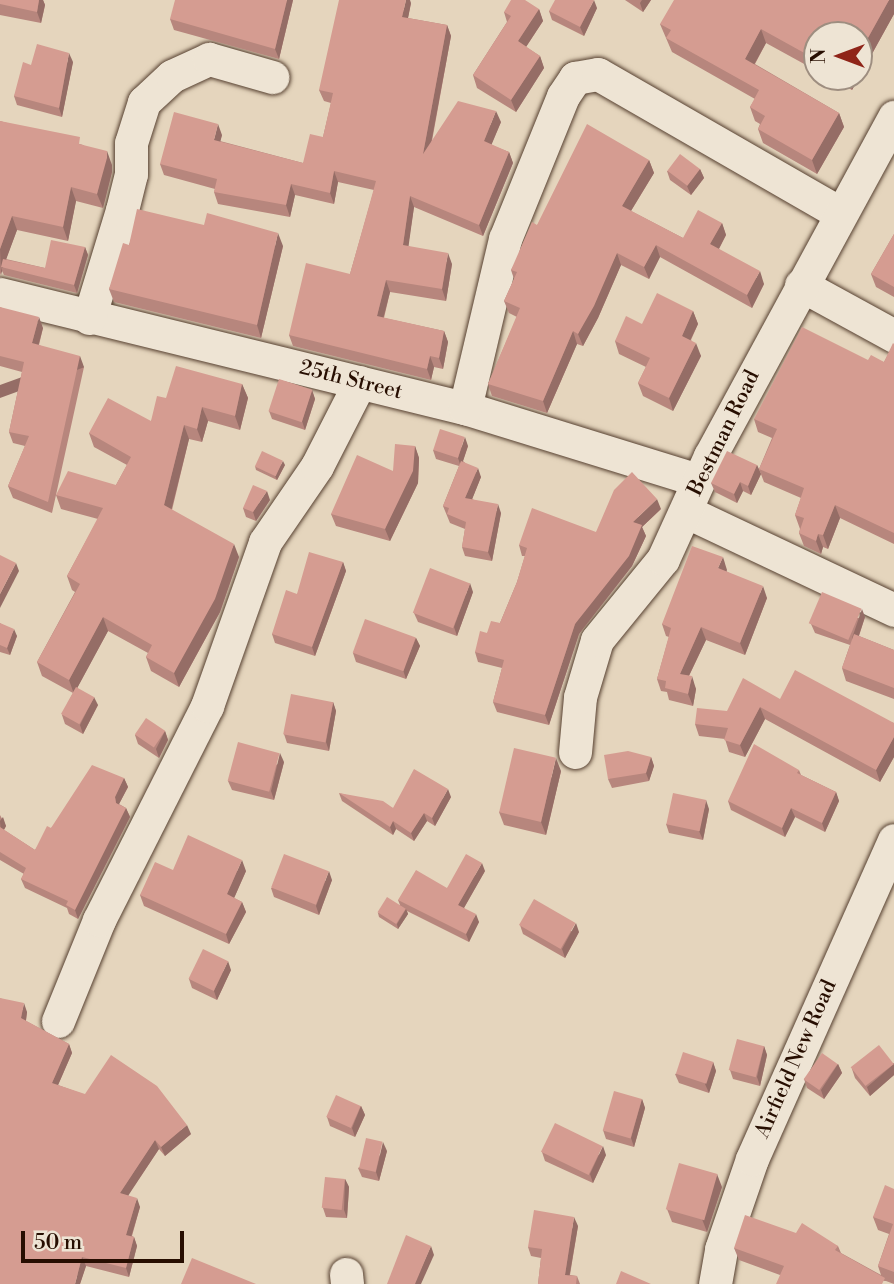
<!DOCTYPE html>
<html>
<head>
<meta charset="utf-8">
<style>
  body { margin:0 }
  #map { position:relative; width:894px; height:1284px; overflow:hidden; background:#e5d5bd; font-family:"Libre Bodoni",serif }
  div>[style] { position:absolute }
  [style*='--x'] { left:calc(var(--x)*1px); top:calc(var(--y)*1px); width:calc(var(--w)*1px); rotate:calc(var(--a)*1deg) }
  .roads { filter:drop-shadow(0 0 2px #564030) drop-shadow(0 0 2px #564030) }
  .minor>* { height:33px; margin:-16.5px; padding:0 16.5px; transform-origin:16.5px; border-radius:16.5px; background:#eee4d4 }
  .wall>* { inset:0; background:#b7867d }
  .shaded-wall>* { inset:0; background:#956d66; transform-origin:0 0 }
  .building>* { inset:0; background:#d59c91; transform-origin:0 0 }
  span { translate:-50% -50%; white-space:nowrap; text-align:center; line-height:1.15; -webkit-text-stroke:6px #eee4d4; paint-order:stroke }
  .street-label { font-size:21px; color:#270e01 }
  .north { position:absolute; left:803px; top:21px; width:70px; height:70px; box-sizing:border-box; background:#eee4d4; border:2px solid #9e8e80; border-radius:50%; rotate:270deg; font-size:19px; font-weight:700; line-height:28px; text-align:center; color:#270e01 }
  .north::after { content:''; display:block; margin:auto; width:24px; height:32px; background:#8f2418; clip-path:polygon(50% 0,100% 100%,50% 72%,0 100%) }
  .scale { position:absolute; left:21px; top:1231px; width:163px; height:32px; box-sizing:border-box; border:4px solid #270e01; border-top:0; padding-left:9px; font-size:21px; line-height:24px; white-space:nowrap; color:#270e01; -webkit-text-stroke:5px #eee4d4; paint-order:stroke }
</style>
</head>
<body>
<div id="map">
  <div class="roads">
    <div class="minor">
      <i style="--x:801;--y:285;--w:106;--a:28.7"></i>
      <i style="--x:0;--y:294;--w:479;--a:13.8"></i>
      <i style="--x:465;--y:408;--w:244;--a:17.2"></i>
      <i style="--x:89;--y:318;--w:113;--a:-73"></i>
      <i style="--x:122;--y:210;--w:37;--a:-76"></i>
      <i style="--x:131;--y:174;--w:31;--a:-90"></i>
      <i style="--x:131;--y:143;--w:43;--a:-72.4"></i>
      <i style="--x:144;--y:102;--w:38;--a:-43"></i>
      <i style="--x:172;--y:76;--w:41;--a:-24.7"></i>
      <i style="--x:209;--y:59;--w:66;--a:15.9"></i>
      <i style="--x:465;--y:408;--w:174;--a:-76.7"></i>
      <i style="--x:505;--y:239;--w:154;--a:-67.9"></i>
      <i style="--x:563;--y:96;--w:22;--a:-56"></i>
      <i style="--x:575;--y:78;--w:23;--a:-10"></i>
      <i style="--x:598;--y:74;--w:279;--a:29.9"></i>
      <i style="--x:687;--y:512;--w:229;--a:25.3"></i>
      <i style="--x:575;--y:752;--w:55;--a:-84.8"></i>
      <i style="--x:580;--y:697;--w:59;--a:-73.4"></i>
      <i style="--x:597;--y:640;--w:104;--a:-50.8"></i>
      <i style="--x:663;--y:559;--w:113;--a:-65.5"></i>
      <i style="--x:710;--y:456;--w:386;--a:-61.5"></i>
      <i style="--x:58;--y:1021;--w:109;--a:-67.9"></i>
      <i style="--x:99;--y:920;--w:240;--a:-63.2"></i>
      <i style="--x:207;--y:706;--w:174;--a:-70.5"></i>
      <i style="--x:265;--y:542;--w:92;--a:-55.6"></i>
      <i style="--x:317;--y:466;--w:94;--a:-62.9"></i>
      <i style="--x:346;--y:1274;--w:10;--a:84"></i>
      <i style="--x:715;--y:1284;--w:36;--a:-80"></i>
      <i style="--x:721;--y:1249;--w:95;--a:-71"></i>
      <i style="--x:752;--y:1159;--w:349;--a:-66"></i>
    </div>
  </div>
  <div class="wall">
    <i style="clip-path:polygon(0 0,43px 0,45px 5px,41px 23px,0 15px)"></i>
    <i style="clip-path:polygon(293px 0,279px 59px,174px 30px,170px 19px)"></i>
    <i style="clip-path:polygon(625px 0,651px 0,643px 12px)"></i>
    <i style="clip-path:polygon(894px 0,894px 14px,852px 90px,828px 77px,859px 77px,817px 35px,817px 71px,766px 43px,755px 64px,839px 113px,844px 127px,817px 174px,763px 143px,758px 129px,760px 124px,755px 121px,750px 107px,755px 99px,672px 52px,660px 24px)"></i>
    <i style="clip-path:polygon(411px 3px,408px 18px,447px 25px,451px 36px,432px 141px,501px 122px,491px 145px,509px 152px,513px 163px,483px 236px,414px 207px,408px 246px,452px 264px,446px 301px,390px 292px,384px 318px,444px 331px,448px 342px,443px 369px,434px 367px,431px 380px,293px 346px,289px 335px,350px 274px,374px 190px,338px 182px,334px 204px,295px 195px,290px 217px,218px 204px,214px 192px,215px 189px,164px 175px,160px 164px,222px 135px,220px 141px,303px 163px,323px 137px,331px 103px,324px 101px,319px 90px)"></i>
    <i style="clip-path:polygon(597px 8px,584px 36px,552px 20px,549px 11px)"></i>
    <i style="clip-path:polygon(539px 9px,543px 21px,526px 47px,540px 56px,544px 68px,516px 112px,477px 88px,473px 75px,507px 22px,504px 12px)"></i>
    <i style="clip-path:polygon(73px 62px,62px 117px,17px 105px,14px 96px,31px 65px)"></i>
    <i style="clip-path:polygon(0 121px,83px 145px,112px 165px,112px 172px,103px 208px,76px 201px,68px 241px,17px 230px,6px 259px,45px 268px,85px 247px,88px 255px,77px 293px,4px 275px,2px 271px,0 275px)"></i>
    <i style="clip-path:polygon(649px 160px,654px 173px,631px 211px,683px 238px,722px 223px,726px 235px,719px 249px,764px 284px,752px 308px,660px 257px,649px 279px,621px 265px,598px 318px,583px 346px,577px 344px,547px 413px,492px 396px,488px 384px,517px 317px,509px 313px,504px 301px,514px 279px,511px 270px,537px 225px)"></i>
    <i style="clip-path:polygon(700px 169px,704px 178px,691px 195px,670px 180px,667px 171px)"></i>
    <i style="clip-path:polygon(894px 234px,894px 297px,876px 287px,871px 274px)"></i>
    <i style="clip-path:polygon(129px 245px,283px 246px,261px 338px,114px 302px,109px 289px)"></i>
    <i style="clip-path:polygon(0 307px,43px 328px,39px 345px,84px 367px,56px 495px,116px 485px,127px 465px,94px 447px,89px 433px,151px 421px,166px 398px,242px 384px,248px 398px,240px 430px,208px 421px,202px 442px,189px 439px,172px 510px,239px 557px,220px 612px,179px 687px,151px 671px,146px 657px,148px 653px,108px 631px,77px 688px,98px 705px,83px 734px,65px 724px,62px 715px,73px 693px,42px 676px,37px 662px,75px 592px,72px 590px,67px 576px,98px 519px,61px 509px,56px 495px,52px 513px,13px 498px,8px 486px,25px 446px,13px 443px,9px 432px,22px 372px,0 366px)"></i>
    <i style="clip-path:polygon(693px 311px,698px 324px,691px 340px,701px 356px,673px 411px,643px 396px,638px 383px,646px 367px,619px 354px,615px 341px,642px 324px)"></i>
    <i style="clip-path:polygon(894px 344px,894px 544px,840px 518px,828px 549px,823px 547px,821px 554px,804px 546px,799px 533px,800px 529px,795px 515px,801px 498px,764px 482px,759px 469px,772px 438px,758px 432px,754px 419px,868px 360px,884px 362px)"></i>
    <i style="clip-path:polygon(312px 390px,315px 399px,305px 430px,272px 419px,269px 411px)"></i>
    <i style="clip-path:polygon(415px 446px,419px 458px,418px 483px,390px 541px,336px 526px,331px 514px,393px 471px)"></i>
    <i style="clip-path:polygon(468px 446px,463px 461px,481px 477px,472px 499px,501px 513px,492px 561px,465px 556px,462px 547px,465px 529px,450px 523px,443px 506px,459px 466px,436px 459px,433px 450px)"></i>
    <i style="clip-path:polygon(285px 465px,277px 480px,256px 470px,255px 466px)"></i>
    <i style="clip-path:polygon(757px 465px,761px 474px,751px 495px,743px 491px,737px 503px,715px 492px,711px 483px)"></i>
    <i style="clip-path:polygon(270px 500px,256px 521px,246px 517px,243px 508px)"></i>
    <i style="clip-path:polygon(661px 509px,642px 527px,646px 536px,632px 566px,579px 634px,549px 725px,497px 712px,493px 702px,502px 668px,478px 662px,475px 652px,487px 633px,500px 623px,517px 582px,525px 556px,522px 556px,519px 545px,596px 532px)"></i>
    <i style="clip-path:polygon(343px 562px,346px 571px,315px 656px,275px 643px,272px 634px,297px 594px)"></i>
    <i style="clip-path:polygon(727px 570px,726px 571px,767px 598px,745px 655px,706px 640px,689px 676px,696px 689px,693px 706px,669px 700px,667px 692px,661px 691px,657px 679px,669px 637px,666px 636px,662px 624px)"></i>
    <i style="clip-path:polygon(473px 592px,457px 636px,418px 622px,414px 613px)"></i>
    <i style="clip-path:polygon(865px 617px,859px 636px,894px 650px,894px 699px,846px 681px,842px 668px,850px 645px,815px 633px,811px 624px)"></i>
    <i style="clip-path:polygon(0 623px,17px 636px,10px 655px,0 652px)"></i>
    <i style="clip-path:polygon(416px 638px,420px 646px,406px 679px,356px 662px,353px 653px)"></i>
    <i style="clip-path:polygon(780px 699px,894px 723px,894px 757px,880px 782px,765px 719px,745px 757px,729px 752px,725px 739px,699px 736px,695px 724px,727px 711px)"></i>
    <i style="clip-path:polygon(333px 702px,336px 711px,329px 751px,287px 743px,284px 734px)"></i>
    <i style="clip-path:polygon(165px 731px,168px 740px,159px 758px,138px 744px,135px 735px)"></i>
    <i style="clip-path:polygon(651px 757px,654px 766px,649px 781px,612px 788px,608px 779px)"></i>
    <i style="clip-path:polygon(284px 762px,274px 800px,232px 790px,228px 781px)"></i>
    <i style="clip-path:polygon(799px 770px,801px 775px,836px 792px,839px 801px,825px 832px,795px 817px,785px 837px,731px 810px,728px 801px)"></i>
    <i style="clip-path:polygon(561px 771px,546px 835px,504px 825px,499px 812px)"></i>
    <i style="clip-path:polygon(124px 778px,128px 787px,119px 804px,126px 808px,130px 817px,78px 919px,69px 914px,67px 908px,25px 888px,21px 879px,24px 874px,0 860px,0 815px,6px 826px,4px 830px,35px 850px,51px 828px)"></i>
    <i style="clip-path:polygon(339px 793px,393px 808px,451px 797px,435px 826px,427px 821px,414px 841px,396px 829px,393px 835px,342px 801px)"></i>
    <i style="clip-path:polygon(709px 809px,703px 840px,669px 833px,666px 824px)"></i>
    <i style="clip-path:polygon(173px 870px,246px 871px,234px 898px,242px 902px,246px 912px,229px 944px,144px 906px,140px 895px)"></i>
    <i style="clip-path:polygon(485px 871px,464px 908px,479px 922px,469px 942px,407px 911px,408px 914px,398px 929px,379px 917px,378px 913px,400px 905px,398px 900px,447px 888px)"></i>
    <i style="clip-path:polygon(332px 880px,319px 915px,274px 897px,271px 888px)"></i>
    <i style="clip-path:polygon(520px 925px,579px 932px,565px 958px,523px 934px)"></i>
    <i style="clip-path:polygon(231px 970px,217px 1000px,192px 988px,189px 979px)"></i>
    <i style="clip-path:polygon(0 998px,27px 1012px,26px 1021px,69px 1044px,72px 1053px,58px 1085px,191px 1134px,165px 1156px,159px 1149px,128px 1195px,140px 1207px,132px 1236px,134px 1237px,137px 1246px,129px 1277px,86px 1266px,80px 1284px)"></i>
    <i style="clip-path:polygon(764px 1046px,767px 1055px,760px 1086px,733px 1079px,730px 1070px)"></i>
    <i style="clip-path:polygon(713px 1062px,716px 1071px,709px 1093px,679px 1083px,675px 1074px)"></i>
    <i style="clip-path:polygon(894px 1063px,894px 1075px,870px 1096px,855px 1078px,852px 1069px)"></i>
    <i style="clip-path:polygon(838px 1064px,842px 1073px,824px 1099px,807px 1088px,804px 1079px)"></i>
    <i style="clip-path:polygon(642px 1099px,645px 1108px,634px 1147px,606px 1139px,603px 1130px)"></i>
    <i style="clip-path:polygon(361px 1106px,365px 1115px,355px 1137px,330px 1126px,327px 1117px)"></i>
    <i style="clip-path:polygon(387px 1151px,379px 1181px,362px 1177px,358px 1168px)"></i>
    <i style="clip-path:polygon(542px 1152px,606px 1155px,593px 1183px,545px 1161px)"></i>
    <i style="clip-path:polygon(345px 1179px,349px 1187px,347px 1218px,326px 1217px,323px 1208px)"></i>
    <i style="clip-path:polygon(722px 1187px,707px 1232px,672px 1222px,667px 1209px)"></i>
    <i style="clip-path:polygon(894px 1189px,894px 1284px,886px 1281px,780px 1275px,739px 1260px,734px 1248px,796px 1233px,838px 1246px,841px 1253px,881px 1275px,878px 1266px,889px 1234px,878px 1230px,873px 1217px)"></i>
    <i style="clip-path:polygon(578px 1226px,570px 1275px,577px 1276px,580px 1284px,538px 1284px,541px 1258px,531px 1256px,528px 1247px)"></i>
  </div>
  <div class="shaded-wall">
    <i style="clip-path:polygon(39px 0,43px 0,45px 5px,41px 23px,37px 12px)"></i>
    <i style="clip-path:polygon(287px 0,293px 0,279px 59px,275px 49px)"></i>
    <i style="clip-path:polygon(406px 0,410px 0,411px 3px,406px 28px,402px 17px)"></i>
    <i style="clip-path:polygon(594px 0,597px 8px,584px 36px,580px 27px)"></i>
    <i style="clip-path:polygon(642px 0,651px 0,643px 12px,640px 3px)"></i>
    <i style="clip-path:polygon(889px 0,894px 0,894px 14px,852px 90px,847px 77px,859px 77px,859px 54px)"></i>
    <i style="clip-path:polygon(539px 9px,543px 21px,522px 53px,518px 41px)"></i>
    <i style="clip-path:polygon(447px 25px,451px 36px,427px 165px,423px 154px)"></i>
    <i style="clip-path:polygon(761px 29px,766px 43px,750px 72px,745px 59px)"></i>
    <i style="clip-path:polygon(69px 53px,73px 62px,62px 117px,59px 108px)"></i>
    <i style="clip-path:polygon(540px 56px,544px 68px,516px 112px,511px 100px)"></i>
    <i style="clip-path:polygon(496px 111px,501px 122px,488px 153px,484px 141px)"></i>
    <i style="clip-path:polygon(839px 113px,844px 127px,817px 174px,812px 160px)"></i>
    <i style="clip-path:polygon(218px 124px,222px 135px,218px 151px,214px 140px)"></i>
    <i style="clip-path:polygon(107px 151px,112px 165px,112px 172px,103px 208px,97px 194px)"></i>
    <i style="clip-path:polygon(509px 152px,513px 163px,483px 236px,479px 225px)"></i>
    <i style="clip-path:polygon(649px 160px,654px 173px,626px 219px,622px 206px)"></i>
    <i style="clip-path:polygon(700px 169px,704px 178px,691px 195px,687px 186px)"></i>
    <i style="clip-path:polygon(334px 171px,338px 182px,334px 204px,330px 193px)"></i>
    <i style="clip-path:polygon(291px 184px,295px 195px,290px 217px,286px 205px)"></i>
    <i style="clip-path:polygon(71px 187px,76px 201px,68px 241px,63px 227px)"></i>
    <i style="clip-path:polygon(410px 196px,414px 207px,407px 257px,403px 245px)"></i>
    <i style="clip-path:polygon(12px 216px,17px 230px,3px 268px,1px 267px,2px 271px,1px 275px,0 249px)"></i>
    <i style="clip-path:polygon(722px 223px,726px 235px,715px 256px,710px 244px)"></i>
    <i style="clip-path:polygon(278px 233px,283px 246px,261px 338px,257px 325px)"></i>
    <i style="clip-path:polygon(656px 245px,660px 257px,649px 279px,644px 267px)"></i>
    <i style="clip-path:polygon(85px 247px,88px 255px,77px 293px,74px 285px)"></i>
    <i style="clip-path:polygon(448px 253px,452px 264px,446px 301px,442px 289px)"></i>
    <i style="clip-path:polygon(617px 253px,621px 265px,598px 318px,583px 346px,578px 334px)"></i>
    <i style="clip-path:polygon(760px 271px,764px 284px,752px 308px,747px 295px)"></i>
    <i style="clip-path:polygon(386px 280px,390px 292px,381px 327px,377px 316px)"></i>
    <i style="clip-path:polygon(693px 311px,698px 324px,686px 349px,682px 336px)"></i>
    <i style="clip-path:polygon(39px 317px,43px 328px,36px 354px,32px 343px)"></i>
    <i style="clip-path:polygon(444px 331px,448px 342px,443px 369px,439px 358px)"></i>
    <i style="clip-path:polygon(573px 331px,577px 344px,547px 413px,543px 401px)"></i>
    <i style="clip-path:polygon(696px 343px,701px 356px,673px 411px,669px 398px)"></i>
    <i style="left:80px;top:356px;width:12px;height:149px;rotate:70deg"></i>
    <i style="clip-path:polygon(430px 356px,434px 367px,431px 380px,427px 369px)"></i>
    <i style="clip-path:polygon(242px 384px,248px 398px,240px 430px,235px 416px)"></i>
    <i style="clip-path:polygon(312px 390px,315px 399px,305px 430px,302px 421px)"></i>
    <i style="clip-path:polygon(202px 407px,208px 421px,202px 442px,197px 429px)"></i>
    <i style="clip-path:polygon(184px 425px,189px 439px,169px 519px,164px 505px)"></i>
    <i style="clip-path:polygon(465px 437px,468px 446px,461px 467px,458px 458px)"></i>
    <i style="clip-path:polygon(415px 446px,419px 458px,418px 483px,390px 541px,385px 529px)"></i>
    <i style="clip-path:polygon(283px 461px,285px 465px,277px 480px,275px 476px)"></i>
    <i style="clip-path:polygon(757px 465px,761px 474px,751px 495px,748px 486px)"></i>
    <i style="clip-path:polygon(478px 468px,481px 477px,469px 507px,465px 498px)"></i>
    <i style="clip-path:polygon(740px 482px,743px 491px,737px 503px,734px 494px)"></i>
    <i style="clip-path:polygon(267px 491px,270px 500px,256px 521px,253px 512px)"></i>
    <i style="clip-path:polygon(657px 499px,661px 509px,642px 527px,646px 536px,632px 566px,579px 634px,549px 725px,545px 715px,575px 624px,633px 522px)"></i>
    <i style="clip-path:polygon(498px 504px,501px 513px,492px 561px,488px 552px)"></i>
    <i style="clip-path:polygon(835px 505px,840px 518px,828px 549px,823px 535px)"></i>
    <i style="clip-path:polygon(818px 534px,823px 547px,821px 554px,816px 541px)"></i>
    <i style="clip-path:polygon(234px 544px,239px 557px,220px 612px,179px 687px,174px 673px)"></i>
    <i style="clip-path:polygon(723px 557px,727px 570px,723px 580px,718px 568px)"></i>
    <i style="clip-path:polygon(343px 562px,346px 571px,315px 656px,312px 647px)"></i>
    <i style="clip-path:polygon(16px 563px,19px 571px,0 608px,0 594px)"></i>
    <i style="clip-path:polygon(470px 583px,473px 592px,457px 636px,454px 627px)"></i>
    <i style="clip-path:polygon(763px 586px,767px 598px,745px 655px,740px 643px)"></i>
    <i style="clip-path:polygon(862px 609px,865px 617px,855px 647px,852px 638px)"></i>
    <i style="clip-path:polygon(103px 617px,108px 631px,74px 694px,69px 680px)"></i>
    <i style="clip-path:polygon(701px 627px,706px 640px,684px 686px,680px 674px)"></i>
    <i style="clip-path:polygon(14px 629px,17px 636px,10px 655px,7px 648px)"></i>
    <i style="clip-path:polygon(416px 638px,420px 646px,406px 679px,403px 670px)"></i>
    <i style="clip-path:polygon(692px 676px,696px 689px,693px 706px,688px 694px)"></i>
    <i style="clip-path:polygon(94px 697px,98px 705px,83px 734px,80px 725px)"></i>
    <i style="clip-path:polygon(333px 702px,336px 711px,329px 751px,326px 742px)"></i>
    <i style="clip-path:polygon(760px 707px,765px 719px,745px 757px,740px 745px)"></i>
    <i style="clip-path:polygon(165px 731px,168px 740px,159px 758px,156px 749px)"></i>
    <i style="clip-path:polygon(894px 737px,894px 757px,880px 782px,876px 770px)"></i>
    <i style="clip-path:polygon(280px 753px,284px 762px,274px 800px,271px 791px)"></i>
    <i style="clip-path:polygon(651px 757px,654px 766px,649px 781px,646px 773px)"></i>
    <i style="clip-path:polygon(556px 758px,561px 771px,546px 835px,541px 822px)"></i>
    <i style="clip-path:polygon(124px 778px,128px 787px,118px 806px,116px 803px,115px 797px)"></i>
    <i style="clip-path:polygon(448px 789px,451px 797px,435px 826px,432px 818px)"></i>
    <i style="clip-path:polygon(836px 792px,839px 801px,825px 832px,822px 823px)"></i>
    <i style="clip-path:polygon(706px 800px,709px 809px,703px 840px,699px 831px)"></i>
    <i style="clip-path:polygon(126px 808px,130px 817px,78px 919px,75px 910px)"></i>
    <i style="clip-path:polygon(791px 808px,795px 817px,785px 837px,782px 828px)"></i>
    <i style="clip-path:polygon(424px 813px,427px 821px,414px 841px,411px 833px)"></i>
    <i style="clip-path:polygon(3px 817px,6px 826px,1px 835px,0 821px)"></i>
    <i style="clip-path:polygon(393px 821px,396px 829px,393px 835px,390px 827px)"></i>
    <i style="clip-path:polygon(242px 860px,246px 871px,231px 905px,227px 894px)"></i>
    <i style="clip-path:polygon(482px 863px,485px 871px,461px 913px,458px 905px)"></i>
    <i style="clip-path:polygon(329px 871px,332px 880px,319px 915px,316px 906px)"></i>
    <i style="clip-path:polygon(242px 902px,246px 912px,229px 944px,226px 934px)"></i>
    <i style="clip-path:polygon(406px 909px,408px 914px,398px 929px,397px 924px)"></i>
    <i style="clip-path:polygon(476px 914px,479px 922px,469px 942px,466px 934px)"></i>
    <i style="clip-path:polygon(576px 923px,579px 932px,565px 958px,562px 949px)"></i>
    <i style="clip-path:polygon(228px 961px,231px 970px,217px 1000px,214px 991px)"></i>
    <i style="clip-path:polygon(24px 1003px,27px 1012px,25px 1027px,21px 1018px)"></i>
    <i style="clip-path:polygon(69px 1044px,72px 1053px,55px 1092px,52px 1083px)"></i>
    <i style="clip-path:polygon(764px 1046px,767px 1055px,760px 1086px,757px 1077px)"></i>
    <i style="clip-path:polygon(713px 1062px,716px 1071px,709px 1093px,705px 1084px)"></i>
    <i style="clip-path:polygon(838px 1064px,842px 1073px,824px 1099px,821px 1090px)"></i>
    <i style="clip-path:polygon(894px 1064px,894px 1075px,870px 1096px,867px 1087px)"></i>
    <i style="clip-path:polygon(642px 1099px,645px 1108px,634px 1147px,631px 1138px)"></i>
    <i style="clip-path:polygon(361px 1106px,365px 1115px,355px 1137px,352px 1128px)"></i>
    <i style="clip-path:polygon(187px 1125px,191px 1134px,165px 1156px,161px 1147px)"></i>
    <i style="clip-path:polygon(155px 1140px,159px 1149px,124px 1202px,120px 1193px)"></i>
    <i style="clip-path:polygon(383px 1142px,387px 1151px,379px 1181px,376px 1172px)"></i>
    <i style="clip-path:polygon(603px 1146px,606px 1155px,593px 1183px,590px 1174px)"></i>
    <i style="clip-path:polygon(717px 1174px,722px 1187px,707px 1232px,702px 1219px)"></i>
    <i style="clip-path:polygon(345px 1179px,349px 1187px,347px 1218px,344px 1210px)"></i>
    <i style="clip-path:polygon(137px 1198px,140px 1207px,129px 1244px,126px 1235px)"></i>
    <i style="clip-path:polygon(574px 1217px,578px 1226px,568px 1284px,565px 1275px)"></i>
    <i style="clip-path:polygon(134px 1237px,137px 1246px,129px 1277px,126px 1268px)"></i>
    <i style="clip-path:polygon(431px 1246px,434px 1255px,421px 1284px,414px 1284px)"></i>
    <i style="clip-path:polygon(82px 1257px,86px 1266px,80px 1284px,75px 1284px)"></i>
  </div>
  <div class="building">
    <i style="clip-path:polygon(0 0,39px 0,37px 12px,0 4px)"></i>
    <i style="clip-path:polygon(175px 0,287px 0,275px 49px,170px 19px)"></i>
    <i style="clip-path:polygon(339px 0,406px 0,402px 17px,447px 25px,423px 154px,458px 101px,496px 111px,484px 141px,509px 152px,479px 225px,410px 196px,403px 245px,448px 253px,442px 289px,386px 280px,377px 316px,444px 331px,439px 358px,430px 356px,427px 369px,289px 335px,306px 263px,350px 274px,376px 181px,334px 171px,330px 193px,291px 184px,286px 205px,214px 192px,217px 179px,160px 164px,174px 112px,218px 124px,214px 140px,303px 163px,310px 134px,323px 137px,333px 93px,319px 90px)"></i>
    <i style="clip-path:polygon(511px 0,525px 0,539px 9px,518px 41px,540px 56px,511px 100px,473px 75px,511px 16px,504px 12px)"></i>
    <i style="clip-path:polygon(555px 0,594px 0,580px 27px,549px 11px)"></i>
    <i style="clip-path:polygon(674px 0,889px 0,859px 54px,859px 35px,817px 35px,817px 60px,761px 29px,745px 59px,839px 113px,812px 160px,758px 129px,765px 116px,750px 107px,759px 90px,666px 38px,671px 30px,660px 24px)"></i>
    <i style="clip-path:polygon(37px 44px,69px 53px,59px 108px,14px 96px,23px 62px,31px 65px)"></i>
    <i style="clip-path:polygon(0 121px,80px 137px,79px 144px,107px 151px,107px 158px,97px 194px,71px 187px,63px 227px,12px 216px,0 249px)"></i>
    <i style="clip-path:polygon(587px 124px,649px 160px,622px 206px,683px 238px,698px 210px,722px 223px,710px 244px,760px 271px,747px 295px,656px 245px,644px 267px,617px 253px,594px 306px,578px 334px,573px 331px,543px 401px,488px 384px,520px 308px,504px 301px,517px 272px,511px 270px,532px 222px,537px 225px)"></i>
    <i style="left:680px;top:154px;width:25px;height:21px;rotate:37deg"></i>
    <i style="clip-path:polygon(137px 209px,204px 225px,207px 213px,278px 233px,257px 325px,109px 289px,123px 243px,129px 245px)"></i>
    <i style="clip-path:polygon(894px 234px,894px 287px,871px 274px)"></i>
    <i style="clip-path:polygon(51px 240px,85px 247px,74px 285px,1px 267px,3px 259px,45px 268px)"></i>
    <i style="clip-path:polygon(657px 293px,693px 311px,682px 336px,696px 343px,669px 398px,638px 383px,650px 358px,615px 341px,626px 316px,642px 324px)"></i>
    <i style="clip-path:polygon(0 307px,39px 317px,32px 343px,80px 356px,48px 502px,8px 486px,29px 436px,9px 432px,24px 362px,0 356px)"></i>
    <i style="clip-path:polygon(802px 327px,868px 360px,871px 355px,884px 362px,893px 343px,894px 344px,894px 533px,835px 505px,823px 535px,818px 534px,816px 541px,799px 533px,804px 518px,795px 515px,804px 488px,759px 469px,777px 429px,754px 419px)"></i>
    <i style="clip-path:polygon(176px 366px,242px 384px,235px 416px,202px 407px,197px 429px,184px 425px,164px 505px,234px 544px,215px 599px,174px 673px,146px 657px,152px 645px,103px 617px,69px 680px,37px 662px,80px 584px,67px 576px,103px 508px,56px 495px,68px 471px,116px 485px,131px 457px,89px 433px,108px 398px,151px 421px,157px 396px,166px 398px)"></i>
    <i style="left:279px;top:379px;width:35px;height:34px;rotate:18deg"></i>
    <i style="left:440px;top:429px;width:26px;height:22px;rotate:18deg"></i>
    <i style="clip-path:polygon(395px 444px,415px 446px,413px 471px,385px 529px,331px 514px,357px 455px,393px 471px)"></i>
    <i style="left:262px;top:451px;width:23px;height:17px;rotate:25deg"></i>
    <i style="clip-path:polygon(727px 451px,757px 465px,748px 486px,740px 482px,734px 494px,711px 483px)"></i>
    <i style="clip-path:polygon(461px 461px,478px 468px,465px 498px,498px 504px,488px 552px,462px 547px,466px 522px,447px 514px,449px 508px,443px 506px)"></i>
    <i style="clip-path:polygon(632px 472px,657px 499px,633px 522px,642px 525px,629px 556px,575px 624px,545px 715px,493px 702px,504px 660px,475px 652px,480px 631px,487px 633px,491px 621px,500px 623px,517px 582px,527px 548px,519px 545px,532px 508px,596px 532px,614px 490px)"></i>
    <i style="clip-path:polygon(253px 485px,267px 491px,253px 512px,243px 508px)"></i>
    <i style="clip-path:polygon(692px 546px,723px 557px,718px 568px,763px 586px,740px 643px,701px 627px,680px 674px,692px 676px,688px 694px,665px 688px,666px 681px,657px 679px,671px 628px,662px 624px)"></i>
    <i style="clip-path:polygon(309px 552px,343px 562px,312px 647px,272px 634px,286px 590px,297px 594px)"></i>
    <i style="clip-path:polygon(0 555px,16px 563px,0 594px)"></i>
    <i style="left:430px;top:568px;width:43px;height:48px;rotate:21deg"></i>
    <i style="left:822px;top:592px;width:43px;height:34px;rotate:23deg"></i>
    <i style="left:365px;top:619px;width:54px;height:36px;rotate:20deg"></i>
    <i style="clip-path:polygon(0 623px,14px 629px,7px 648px,0 645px)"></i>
    <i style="clip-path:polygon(854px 634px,894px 650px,894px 688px,842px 668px)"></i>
    <i style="clip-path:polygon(795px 670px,894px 723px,894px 737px,876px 770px,760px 707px,740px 745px,724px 740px,728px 728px,695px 724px,697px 708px,727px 711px,743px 678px,780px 699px)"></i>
    <i style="left:76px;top:687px;width:21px;height:31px;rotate:29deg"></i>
    <i style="left:291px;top:694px;width:43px;height:41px;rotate:11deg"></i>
    <i style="left:146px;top:718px;width:23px;height:20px;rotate:34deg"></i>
    <i style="left:238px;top:742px;width:43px;height:40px;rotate:15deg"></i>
    <i style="clip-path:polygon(754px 744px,799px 770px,797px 773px,836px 792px,822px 823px,791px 808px,782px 828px,728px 801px)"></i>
    <i style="left:514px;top:748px;width:43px;height:66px;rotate:13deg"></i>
    <i style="clip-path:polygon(628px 751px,651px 757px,646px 773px,608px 779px,604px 755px)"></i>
    <i style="clip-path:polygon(92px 765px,124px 778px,115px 797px,116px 803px,126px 808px,75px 910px,66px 905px,68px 901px,21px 879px,26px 868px,0 852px,0 827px,35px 850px,47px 826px,51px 828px)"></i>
    <i style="clip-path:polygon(414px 769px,448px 789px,432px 818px,424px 813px,411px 833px,393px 821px,390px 827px,339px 793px,383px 801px,393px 808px)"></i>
    <i style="left:673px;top:793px;width:34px;height:32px;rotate:12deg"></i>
    <i style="clip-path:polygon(188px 835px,242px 860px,227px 894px,242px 902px,226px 934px,140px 895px,155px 862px,173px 870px)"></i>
    <i style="left:284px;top:854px;width:48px;height:36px;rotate:21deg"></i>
    <i style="clip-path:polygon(466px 854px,482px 863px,458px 905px,476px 914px,466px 934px,398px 900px,416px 870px,447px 888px)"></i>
    <i style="left:387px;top:897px;width:22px;height:18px;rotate:32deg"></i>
    <i style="left:534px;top:899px;width:48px;height:30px;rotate:30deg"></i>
    <i style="left:203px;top:949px;width:28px;height:33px;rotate:26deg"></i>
    <i style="clip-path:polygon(0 998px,24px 1003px,21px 1018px,69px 1044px,52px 1083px,85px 1094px,111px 1055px,157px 1086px,187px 1125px,161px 1147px,155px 1140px,120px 1193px,137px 1198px,126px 1235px,134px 1237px,126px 1268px,82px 1257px,75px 1284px,0 1284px)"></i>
    <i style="left:737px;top:1039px;width:28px;height:32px;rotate:15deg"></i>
    <i style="left:879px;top:1045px;width:24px;height:36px;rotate:52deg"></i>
    <i style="left:683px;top:1052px;width:32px;height:23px;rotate:18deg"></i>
    <i style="left:822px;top:1053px;width:19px;height:32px;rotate:35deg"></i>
    <i style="left:614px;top:1091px;width:29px;height:41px;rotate:16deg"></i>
    <i style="left:336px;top:1095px;width:27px;height:24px;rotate:24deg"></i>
    <i style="left:555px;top:1123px;width:53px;height:32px;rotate:26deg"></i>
    <i style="left:366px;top:1138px;width:17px;height:31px;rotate:13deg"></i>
    <i style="left:679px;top:1163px;width:40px;height:48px;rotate:16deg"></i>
    <i style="left:325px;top:1177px;width:20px;height:31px;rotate:6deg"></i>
    <i style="clip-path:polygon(885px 1185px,894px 1189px,894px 1272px,878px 1266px,893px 1224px,873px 1217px)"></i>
    <i style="clip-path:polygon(534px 1210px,574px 1217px,565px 1275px,577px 1276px,576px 1284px,538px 1284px,542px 1249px,528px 1247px)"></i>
    <i style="clip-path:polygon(745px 1215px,796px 1233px,802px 1223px,838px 1246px,835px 1250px,885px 1278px,882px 1284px,776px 1284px,784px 1266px,734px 1248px)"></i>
    <i style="clip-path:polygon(406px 1235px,431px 1246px,415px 1284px,387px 1284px)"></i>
    <i style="clip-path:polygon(192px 1258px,256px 1284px,181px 1284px)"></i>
    <i style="clip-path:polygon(621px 1271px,651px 1284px,616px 1284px)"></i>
  </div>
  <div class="street-label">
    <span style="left:351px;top:380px;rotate:14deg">25th Street</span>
    <span style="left:724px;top:433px;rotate:-64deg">Bestman Road</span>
    <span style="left:796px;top:1059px;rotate:-66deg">Airfield New Road</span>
  </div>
  <div class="north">N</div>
  <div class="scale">50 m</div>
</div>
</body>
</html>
